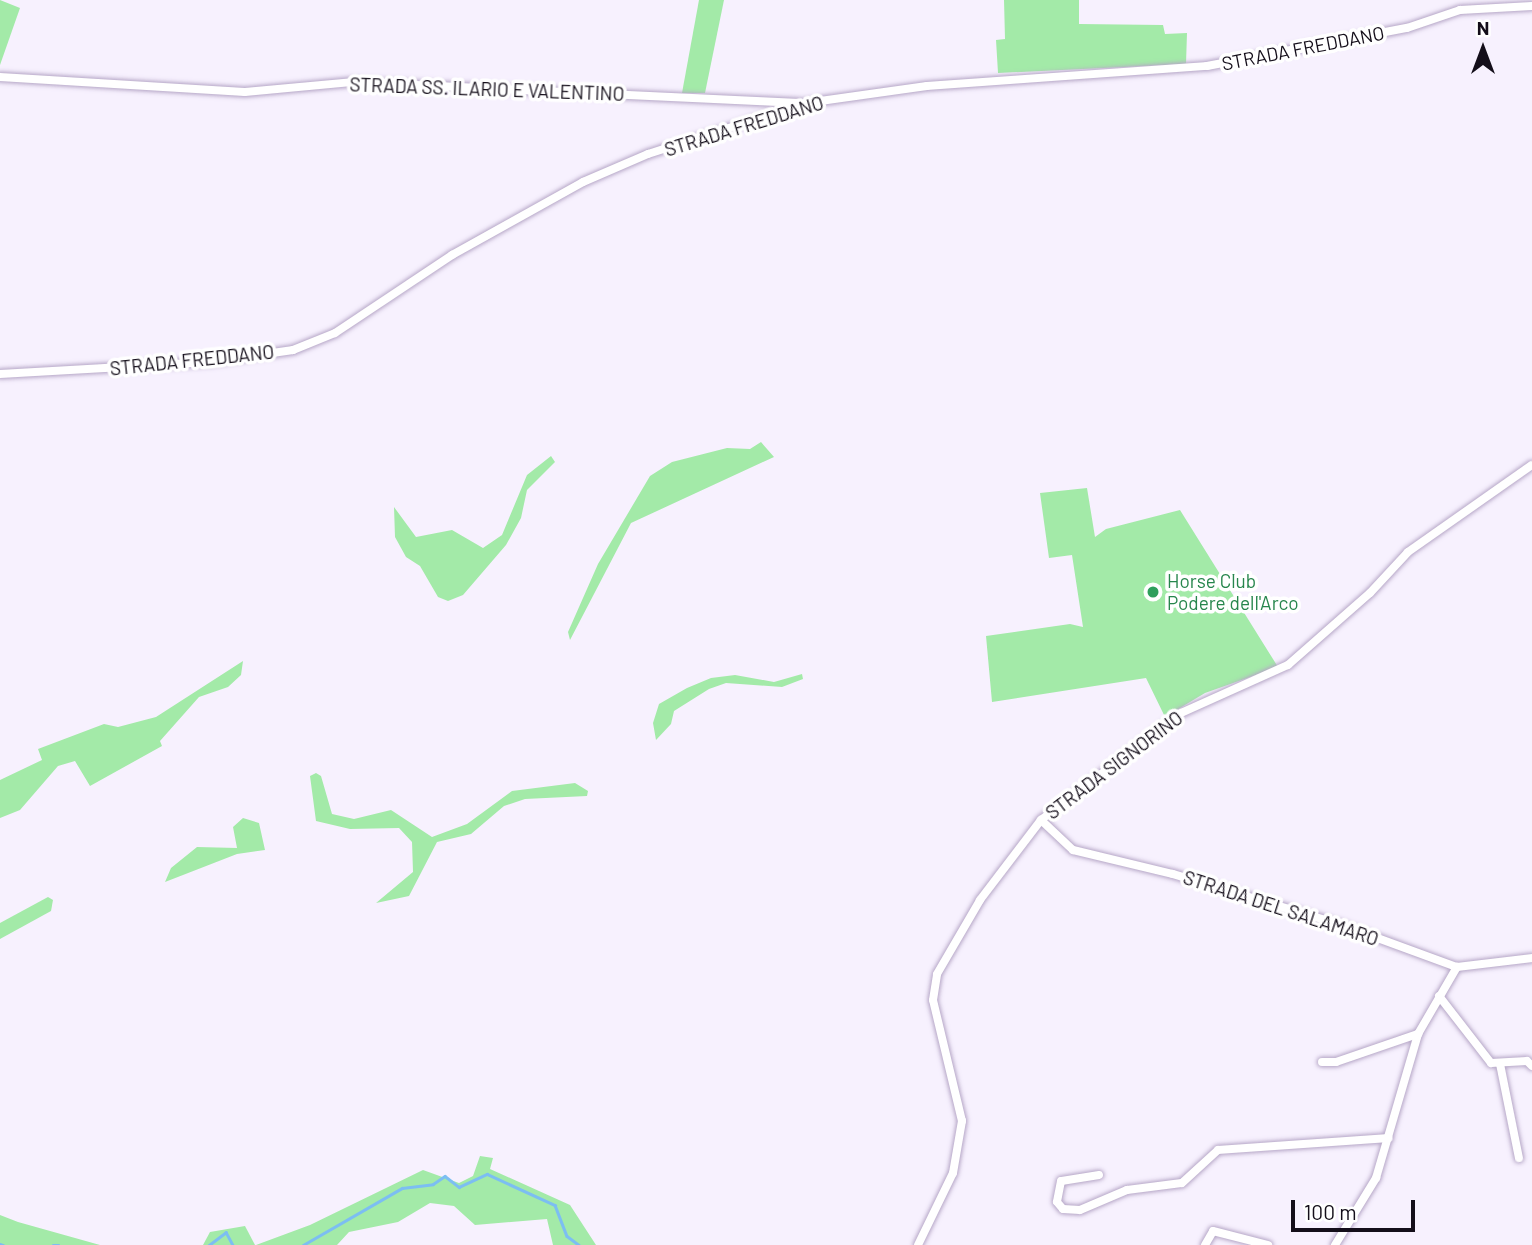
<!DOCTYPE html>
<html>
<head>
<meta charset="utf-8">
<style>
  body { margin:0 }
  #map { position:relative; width:1532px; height:1245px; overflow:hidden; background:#f7f1fe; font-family:Barlow,sans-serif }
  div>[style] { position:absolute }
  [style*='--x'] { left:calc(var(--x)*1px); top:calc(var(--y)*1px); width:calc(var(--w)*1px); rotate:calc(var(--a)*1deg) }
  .green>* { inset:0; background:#a3eaa8 }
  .stream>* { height:2.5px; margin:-1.25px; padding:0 1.25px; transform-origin:1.25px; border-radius:1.25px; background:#7cbef2 }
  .roads { filter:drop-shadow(0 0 2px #b6a7c7) drop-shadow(0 0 2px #b6a7c7) }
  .street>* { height:8px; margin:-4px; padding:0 4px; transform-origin:4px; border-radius:4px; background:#fff }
  .dots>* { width:19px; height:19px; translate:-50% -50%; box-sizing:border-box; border:4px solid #fff; border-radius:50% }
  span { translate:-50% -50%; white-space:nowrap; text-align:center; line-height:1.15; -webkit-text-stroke:7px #fff; paint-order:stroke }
  .street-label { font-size:19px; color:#140e1a }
  .leisure-label { font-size:19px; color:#27864d }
  .left { translate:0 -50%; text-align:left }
  .north { position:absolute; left:1448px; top:14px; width:70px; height:70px; -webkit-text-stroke:5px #fff; paint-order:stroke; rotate:0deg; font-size:19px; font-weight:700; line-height:28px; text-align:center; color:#140e1a }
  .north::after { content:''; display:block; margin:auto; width:24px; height:32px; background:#140e1a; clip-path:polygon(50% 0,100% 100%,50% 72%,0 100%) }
  .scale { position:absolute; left:1291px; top:1200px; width:124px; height:32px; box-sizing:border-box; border:4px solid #140e1a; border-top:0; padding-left:9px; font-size:21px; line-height:24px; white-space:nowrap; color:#140e1a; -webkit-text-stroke:5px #fff; paint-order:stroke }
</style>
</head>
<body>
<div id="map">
  <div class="green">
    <i style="clip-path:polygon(0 0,20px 8px,0 65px)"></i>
    <i style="clip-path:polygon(699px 0,724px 0,705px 93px,682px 93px)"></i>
    <i style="clip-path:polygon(1004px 0,1079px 0,1079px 24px,1163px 25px,1165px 34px,1187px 33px,1186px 64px,998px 73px,996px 40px,1005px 39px)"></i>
    <i style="clip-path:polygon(761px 442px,774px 457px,631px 523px,570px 640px,568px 632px,598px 564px,650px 476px,672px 462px,727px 448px,750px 449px)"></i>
    <i style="clip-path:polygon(551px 456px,555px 462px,527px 490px,521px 518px,506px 545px,463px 595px,448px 601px,438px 597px,420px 566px,406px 557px,395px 537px,394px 507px,416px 537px,452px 530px,483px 548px,502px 535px,527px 475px)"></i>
    <i style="clip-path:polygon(1087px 488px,1095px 537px,1106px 529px,1180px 510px,1278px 667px,1205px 693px,1165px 717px,1146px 678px,992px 702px,986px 636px,1070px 624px,1083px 627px,1072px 555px,1049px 558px,1040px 493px)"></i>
    <i style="clip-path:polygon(243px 661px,241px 675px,228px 687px,199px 697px,160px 741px,162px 746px,90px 786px,75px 761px,58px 766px,20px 810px,0 818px,0 780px,42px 760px,38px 749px,104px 724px,118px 727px,156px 717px)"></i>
    <i style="clip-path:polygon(802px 674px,803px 679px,782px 687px,726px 683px,709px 689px,674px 711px,671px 724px,656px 740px,653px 723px,659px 704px,687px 688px,711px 678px,735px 675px,774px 682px)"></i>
    <i style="clip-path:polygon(316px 773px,321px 776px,332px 814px,354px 819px,391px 810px,432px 837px,467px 824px,512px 791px,575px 783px,588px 791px,587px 796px,525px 799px,504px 806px,471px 834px,437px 842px,409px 896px,376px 903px,413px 872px,412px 842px,399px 828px,350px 829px,316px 821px,310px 776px)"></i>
    <i style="clip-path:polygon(243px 818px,259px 823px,265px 850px,237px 854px,165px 882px,171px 868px,197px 847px,237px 848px,233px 827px)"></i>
    <i style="clip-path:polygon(48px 897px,53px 900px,51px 911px,0 939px,0 923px)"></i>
    <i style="clip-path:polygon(480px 1156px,493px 1158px,490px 1169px,570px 1205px,596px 1245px,553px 1245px,547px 1219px,475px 1225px,454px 1206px,430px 1203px,398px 1222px,349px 1232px,337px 1245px,256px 1245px,310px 1225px,423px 1170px,459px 1183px,473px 1176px)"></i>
    <i style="clip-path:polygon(0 1215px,18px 1222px,100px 1245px,0 1245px)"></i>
    <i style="clip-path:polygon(245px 1226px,255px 1245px,203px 1245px,210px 1232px)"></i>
  </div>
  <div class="stream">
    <i style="--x:0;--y:1244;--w:3;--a:18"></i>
    <i style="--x:53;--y:1245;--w:6;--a:0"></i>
    <i style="--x:209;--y:1245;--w:21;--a:-37"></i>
    <i style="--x:226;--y:1232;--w:15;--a:62"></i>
    <i style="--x:303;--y:1245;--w:114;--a:-29.9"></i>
    <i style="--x:402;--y:1188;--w:31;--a:-7"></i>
    <i style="--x:433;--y:1184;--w:14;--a:-34"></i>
    <i style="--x:445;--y:1176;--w:18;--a:38"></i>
    <i style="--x:459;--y:1187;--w:31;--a:-25"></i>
    <i style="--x:487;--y:1174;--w:75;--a:24.5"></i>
    <i style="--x:555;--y:1205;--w:33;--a:69"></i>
    <i style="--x:567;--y:1236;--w:15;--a:37"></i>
  </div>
  <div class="roads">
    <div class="street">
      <i style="--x:0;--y:77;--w:245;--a:3.5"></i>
      <i style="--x:245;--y:92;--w:107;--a:-5.3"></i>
      <i style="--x:352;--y:82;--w:448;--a:2.7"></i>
      <i style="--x:0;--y:374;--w:210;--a:-3.3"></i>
      <i style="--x:210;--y:362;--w:84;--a:-8.2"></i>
      <i style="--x:293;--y:350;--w:45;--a:-22"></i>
      <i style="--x:335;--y:333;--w:141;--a:-33.7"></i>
      <i style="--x:452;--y:255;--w:150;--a:-29.1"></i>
      <i style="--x:583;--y:182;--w:71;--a:-23.3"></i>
      <i style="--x:648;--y:154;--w:166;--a:-17.9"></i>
      <i style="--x:806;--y:103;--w:122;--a:-8"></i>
      <i style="--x:927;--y:86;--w:281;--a:-4.1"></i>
      <i style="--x:1207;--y:66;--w:204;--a:-10.8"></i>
      <i style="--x:1407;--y:28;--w:56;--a:-18.8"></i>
      <i style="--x:1460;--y:10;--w:72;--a:-3.2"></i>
      <i style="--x:1041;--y:820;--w:44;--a:43.2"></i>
      <i style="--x:1073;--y:850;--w:103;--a:13.5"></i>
      <i style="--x:1173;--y:874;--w:177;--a:16.8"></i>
      <i style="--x:1342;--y:925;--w:122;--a:20.1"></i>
      <i style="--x:1457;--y:967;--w:76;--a:-6.8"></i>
      <i style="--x:1439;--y:996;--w:85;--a:52.2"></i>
      <i style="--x:1491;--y:1063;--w:36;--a:-3"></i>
      <i style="--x:1527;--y:1061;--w:7;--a:45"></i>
      <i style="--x:1322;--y:1062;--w:14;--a:0"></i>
      <i style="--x:1336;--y:1062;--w:87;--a:-18.9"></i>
      <i style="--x:1418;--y:1034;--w:78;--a:-59.8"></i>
      <i style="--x:1500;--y:1064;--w:96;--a:78.6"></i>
      <i style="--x:1099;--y:1175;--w:38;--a:171"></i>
      <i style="--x:1061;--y:1181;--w:21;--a:101"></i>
      <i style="--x:1057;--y:1202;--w:9;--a:49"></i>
      <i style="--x:1063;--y:1209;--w:17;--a:3"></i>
      <i style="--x:1080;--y:1210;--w:51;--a:-23.1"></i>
      <i style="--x:1127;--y:1190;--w:55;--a:-7.3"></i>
      <i style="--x:1182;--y:1183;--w:49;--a:-42.5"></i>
      <i style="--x:1218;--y:1150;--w:171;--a:-4"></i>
      <i style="--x:918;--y:1245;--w:80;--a:-64.1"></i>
      <i style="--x:953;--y:1173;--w:53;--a:-80.2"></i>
      <i style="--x:962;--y:1121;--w:124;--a:-103.5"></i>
      <i style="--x:933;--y:1000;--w:26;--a:-81"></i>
      <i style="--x:937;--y:974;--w:86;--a:-59.8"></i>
      <i style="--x:980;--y:900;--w:101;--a:-52.7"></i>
      <i style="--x:1041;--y:820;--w:176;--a:-37.4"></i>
      <i style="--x:1181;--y:713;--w:117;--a:-24.2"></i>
      <i style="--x:1288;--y:665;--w:109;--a:-41.3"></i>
      <i style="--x:1370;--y:593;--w:56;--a:-47.2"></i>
      <i style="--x:1408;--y:552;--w:151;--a:-35.1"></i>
      <i style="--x:1205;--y:1245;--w:16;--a:-60"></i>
      <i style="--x:1213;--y:1231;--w:57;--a:14.3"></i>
      <i style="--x:1335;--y:1245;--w:79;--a:-58.5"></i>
      <i style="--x:1376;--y:1178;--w:150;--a:-73.7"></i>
    </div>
  </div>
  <div class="dots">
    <i style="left:1153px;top:592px;background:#2e9e5b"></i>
  </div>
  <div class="street-label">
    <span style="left:1303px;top:48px;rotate:-11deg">STRADA FREDDANO</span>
    <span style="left:487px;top:89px;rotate:2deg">STRADA SS. ILARIO E VALENTINO</span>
    <span style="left:744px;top:126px;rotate:-17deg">STRADA FREDDANO</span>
    <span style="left:192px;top:360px;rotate:-6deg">STRADA FREDDANO</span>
    <span style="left:1114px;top:765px;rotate:-37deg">STRADA SIGNORINO</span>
    <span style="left:1281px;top:908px;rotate:18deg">STRADA DEL SALAMARO</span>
  </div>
  <div class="leisure-label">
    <span class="left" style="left:1167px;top:592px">Horse Club<br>Podere dell'Arco</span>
  </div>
  <div class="north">N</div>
  <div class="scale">100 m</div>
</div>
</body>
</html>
